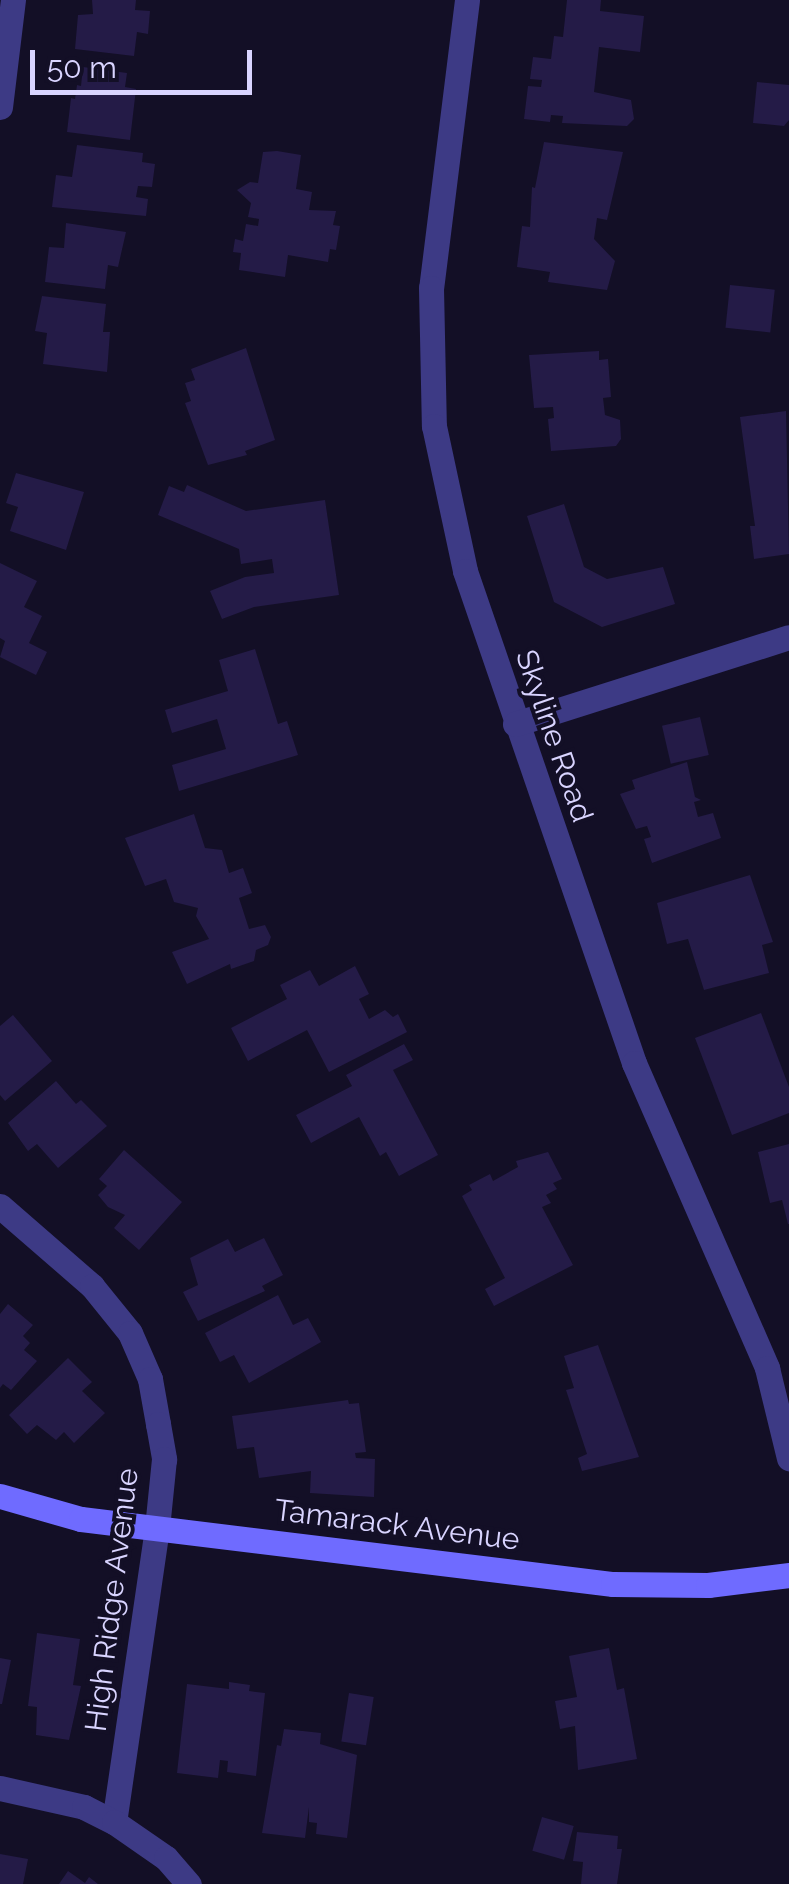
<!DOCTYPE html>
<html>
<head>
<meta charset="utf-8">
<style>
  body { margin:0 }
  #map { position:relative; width:789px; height:1884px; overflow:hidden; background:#130f26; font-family:Raleway,sans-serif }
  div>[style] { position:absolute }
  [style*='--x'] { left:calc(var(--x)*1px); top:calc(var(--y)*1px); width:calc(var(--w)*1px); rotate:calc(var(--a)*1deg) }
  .building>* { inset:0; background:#241b47; transform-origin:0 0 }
  .street>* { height:25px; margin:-12.5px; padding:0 12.5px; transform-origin:12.5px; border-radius:12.5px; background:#3d3a85 }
  .secondary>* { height:25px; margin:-12.5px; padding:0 12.5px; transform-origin:12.5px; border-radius:12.5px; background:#6f6bff }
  span { translate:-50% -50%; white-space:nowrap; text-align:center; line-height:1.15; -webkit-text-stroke:8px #130f26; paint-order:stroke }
  .street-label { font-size:30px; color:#d9d4ff }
  .scale { position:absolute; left:30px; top:50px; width:222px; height:45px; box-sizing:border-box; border:5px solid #d9d4ff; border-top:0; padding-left:12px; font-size:30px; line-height:35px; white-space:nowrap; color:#d9d4ff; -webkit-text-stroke:8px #130f26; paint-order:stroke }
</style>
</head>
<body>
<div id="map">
  <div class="building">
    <i style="clip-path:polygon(92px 0,136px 0,135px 10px,150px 11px,148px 34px,137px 32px,134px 56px,75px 49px,78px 15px,93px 14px)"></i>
    <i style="clip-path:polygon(567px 0,601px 0,600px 11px,644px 16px,640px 52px,599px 47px,594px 92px,631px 100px,634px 119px,627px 126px,562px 123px,563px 116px,551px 115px,550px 122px,524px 119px,528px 86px,541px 87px,542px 80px,530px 79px,533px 57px,551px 59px,554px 36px,563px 37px)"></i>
    <i style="clip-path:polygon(83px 67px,127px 73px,125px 87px,136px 89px,130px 140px,67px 132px,71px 98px,75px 99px,77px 85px,81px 86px)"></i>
    <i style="clip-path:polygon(757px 82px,789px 85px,789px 120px,784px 126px,753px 123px)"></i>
    <i style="clip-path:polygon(544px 142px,623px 152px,607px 220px,597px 218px,594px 239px,615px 261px,607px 290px,548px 282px,550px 272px,517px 267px,522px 226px,530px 227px,532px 187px,535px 188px)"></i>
    <i style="clip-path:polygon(77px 145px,143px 153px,142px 162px,155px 164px,152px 187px,138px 186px,136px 197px,148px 199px,146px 216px,52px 207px,56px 175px,72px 177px)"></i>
    <i style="clip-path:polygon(277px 151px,301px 155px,296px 189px,312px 192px,309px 210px,336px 211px,333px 225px,340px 226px,336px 250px,330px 249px,328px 262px,288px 255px,285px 277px,239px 270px,241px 253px,233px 252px,235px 239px,243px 241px,246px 224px,258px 226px,259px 219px,248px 217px,251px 203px,237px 190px,250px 182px,258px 183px,263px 152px)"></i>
    <i style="clip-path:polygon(66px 223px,126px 232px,118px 267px,108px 265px,105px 289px,45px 282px,49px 247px,64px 248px)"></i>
    <i style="left:730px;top:285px;width:45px;height:43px;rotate:6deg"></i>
    <i style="clip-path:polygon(42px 296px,106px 304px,103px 332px,110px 332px,107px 372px,43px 364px,47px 333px,35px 331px)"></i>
    <i style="clip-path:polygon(246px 348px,275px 440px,245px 451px,247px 455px,208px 465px,185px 403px,191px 401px,185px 383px,195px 380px,191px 369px)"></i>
    <i style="clip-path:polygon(599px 351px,599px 360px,608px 359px,611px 397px,603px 398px,605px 415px,620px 420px,621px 439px,616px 446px,551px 451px,548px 419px,554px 418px,553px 407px,534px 408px,529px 355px)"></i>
    <i style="clip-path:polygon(786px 411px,789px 554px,754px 559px,750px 526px,755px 526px,740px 417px)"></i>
    <i style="clip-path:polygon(16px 473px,84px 492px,66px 550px,10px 531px,18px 507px,6px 503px)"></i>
    <i style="clip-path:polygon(187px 485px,246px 511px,325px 500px,339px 595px,254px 607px,222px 619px,210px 591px,245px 577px,274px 573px,272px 559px,241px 564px,239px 549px,158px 515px,169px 486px,184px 492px)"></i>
    <i style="clip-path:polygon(564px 504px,584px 567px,607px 579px,663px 567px,675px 604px,602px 627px,554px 602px,527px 516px)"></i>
    <i style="clip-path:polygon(0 563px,37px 581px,24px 607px,42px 616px,29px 643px,47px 652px,36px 675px,0 657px,5px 641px,0 638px)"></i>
    <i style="clip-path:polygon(255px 649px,278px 724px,287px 721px,298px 755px,179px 791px,172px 765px,226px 749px,217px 719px,172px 733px,165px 710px,228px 691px,219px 660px)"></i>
    <i style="left:700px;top:717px;width:39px;height:39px;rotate:77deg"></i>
    <i style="clip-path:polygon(687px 762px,695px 797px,701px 800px,694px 802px,698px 817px,713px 813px,721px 838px,652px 863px,644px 839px,651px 837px,647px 826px,636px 829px,620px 794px,635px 789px,632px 780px)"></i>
    <i style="clip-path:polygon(194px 814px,205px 848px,222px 850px,229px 873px,243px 868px,252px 893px,239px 898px,249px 929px,265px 925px,271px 937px,268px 945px,256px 950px,254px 961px,231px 969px,230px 964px,187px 984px,172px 952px,209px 939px,196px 916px,198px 908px,174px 902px,166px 879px,145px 886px,125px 838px)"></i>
    <i style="clip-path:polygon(750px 875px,773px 942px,762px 945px,769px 973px,704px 990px,688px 939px,667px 944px,657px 903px)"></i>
    <i style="clip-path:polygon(355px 966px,369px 994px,359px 999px,369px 1019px,385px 1010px,393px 1017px,398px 1014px,407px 1032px,329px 1072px,307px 1030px,248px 1061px,231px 1028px,287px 999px,280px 985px,310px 970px,319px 986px)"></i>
    <i style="clip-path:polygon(761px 1013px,789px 1087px,789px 1113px,732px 1135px,695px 1038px)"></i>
    <i style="clip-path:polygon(13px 1015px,52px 1061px,5px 1101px,0 1095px,0 1026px)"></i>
    <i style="clip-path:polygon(404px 1044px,413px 1060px,393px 1070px,438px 1155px,399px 1176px,386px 1152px,380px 1156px,359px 1117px,311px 1143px,296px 1115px,352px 1086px,346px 1075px)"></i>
    <i style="clip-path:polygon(56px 1081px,76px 1104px,81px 1100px,107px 1126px,58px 1168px,37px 1144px,28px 1151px,8px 1123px)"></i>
    <i style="clip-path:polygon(789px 1144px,789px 1224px,788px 1224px,782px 1200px,770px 1203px,758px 1152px)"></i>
    <i style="clip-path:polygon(124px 1150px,182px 1202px,139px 1250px,114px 1228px,125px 1215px,108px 1207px,98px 1195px,107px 1186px,99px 1179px)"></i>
    <i style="clip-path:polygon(548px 1152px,562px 1179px,553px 1183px,557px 1189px,546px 1195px,551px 1203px,542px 1207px,573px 1265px,494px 1306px,485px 1289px,505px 1278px,462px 1196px,472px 1190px,469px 1185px,490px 1174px,493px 1181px,518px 1167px,516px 1161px)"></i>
    <i style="clip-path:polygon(264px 1238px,283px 1275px,262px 1286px,265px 1291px,198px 1321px,183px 1292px,198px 1285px,190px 1258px,228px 1239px,235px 1252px)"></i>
    <i style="clip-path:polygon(278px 1295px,293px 1325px,308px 1318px,321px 1342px,249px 1383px,234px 1355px,220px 1362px,205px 1333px)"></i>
    <i style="clip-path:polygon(8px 1304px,33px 1325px,23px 1336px,30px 1343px,24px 1350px,37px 1361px,11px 1390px,3px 1384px,0 1388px,0 1314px)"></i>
    <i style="clip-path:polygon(598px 1345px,639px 1457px,582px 1471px,578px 1458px,587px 1454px,566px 1390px,574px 1388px,564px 1356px)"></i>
    <i style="clip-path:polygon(68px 1358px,92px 1382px,82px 1391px,105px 1413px,74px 1443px,64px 1432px,56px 1440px,37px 1425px,27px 1434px,9px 1415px)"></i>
    <i style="clip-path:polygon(348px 1400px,349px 1404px,359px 1403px,366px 1452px,355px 1453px,356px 1458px,375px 1459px,374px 1497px,310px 1493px,311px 1471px,259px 1478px,254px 1447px,237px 1449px,232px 1416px)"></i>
    <i style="clip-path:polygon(37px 1633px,80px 1639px,73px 1685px,81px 1686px,69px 1740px,36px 1735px,37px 1707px,28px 1706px)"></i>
    <i style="clip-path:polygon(609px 1648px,617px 1690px,624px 1688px,637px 1759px,578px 1770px,575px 1726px,560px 1729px,555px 1701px,577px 1697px,569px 1656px)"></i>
    <i style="clip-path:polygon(0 1658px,11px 1660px,2px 1704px,0 1704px)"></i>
    <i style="clip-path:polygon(229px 1682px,250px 1685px,249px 1691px,265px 1693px,256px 1776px,227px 1772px,228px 1761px,220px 1760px,218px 1778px,177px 1773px,187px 1684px,229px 1689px)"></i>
    <i style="left:349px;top:1693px;width:25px;height:49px;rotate:9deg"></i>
    <i style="clip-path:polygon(284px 1729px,321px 1733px,320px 1744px,357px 1755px,347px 1838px,316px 1834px,317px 1823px,309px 1822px,309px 1807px,305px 1838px,262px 1833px,277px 1745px,281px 1746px)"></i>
    <i style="left:542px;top:1817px;width:33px;height:35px;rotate:16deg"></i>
    <i style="clip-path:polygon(577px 1832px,618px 1836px,617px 1849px,622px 1849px,617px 1884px,581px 1884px,583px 1862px,573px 1861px)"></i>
    <i style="clip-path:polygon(0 1854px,28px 1859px,23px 1884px,0 1884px)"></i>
    <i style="clip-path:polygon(68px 1871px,85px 1883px,89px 1877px,98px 1884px,59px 1884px)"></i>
  </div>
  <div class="street">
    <i style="--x:467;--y:0;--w:290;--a:97.1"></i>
    <i style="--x:431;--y:288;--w:138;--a:88.8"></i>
    <i style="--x:434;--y:426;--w:148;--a:77.9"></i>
    <i style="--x:465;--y:571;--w:520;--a:71.04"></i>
    <i style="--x:634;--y:1063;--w:333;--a:66.4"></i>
    <i style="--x:767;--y:1368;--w:93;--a:76.3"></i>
    <i style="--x:0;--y:107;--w:108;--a:-83.1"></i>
    <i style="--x:515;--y:724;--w:287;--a:-17.6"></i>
    <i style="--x:0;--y:1206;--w:122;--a:41"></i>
    <i style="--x:92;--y:1286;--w:60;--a:51"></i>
    <i style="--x:130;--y:1333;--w:50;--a:66.5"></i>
    <i style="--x:150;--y:1379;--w:46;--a:79.9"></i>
    <i style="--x:158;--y:1424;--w:36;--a:80"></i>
    <i style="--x:164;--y:1459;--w:69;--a:95.8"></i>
    <i style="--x:157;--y:1528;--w:297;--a:98.3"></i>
    <i style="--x:0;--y:1788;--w:86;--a:12.7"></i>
    <i style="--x:84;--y:1807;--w:34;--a:27"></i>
    <i style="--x:114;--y:1822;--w:63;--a:34.7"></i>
    <i style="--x:166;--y:1858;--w:35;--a:49"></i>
  </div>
  <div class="secondary">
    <i style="--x:0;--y:1496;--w:84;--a:15.9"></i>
    <i style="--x:81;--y:1519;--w:536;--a:6.97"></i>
    <i style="--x:613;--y:1584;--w:95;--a:0.6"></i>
    <i style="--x:708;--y:1585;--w:82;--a:-7"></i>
  </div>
  <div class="street-label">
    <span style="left:554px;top:736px;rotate:71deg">Skyline Road</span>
    <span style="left:397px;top:1525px;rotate:7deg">Tamarack Avenue</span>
    <span style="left:112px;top:1600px;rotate:-83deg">High Ridge Avenue</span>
  </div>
  <div class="scale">50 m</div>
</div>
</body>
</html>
